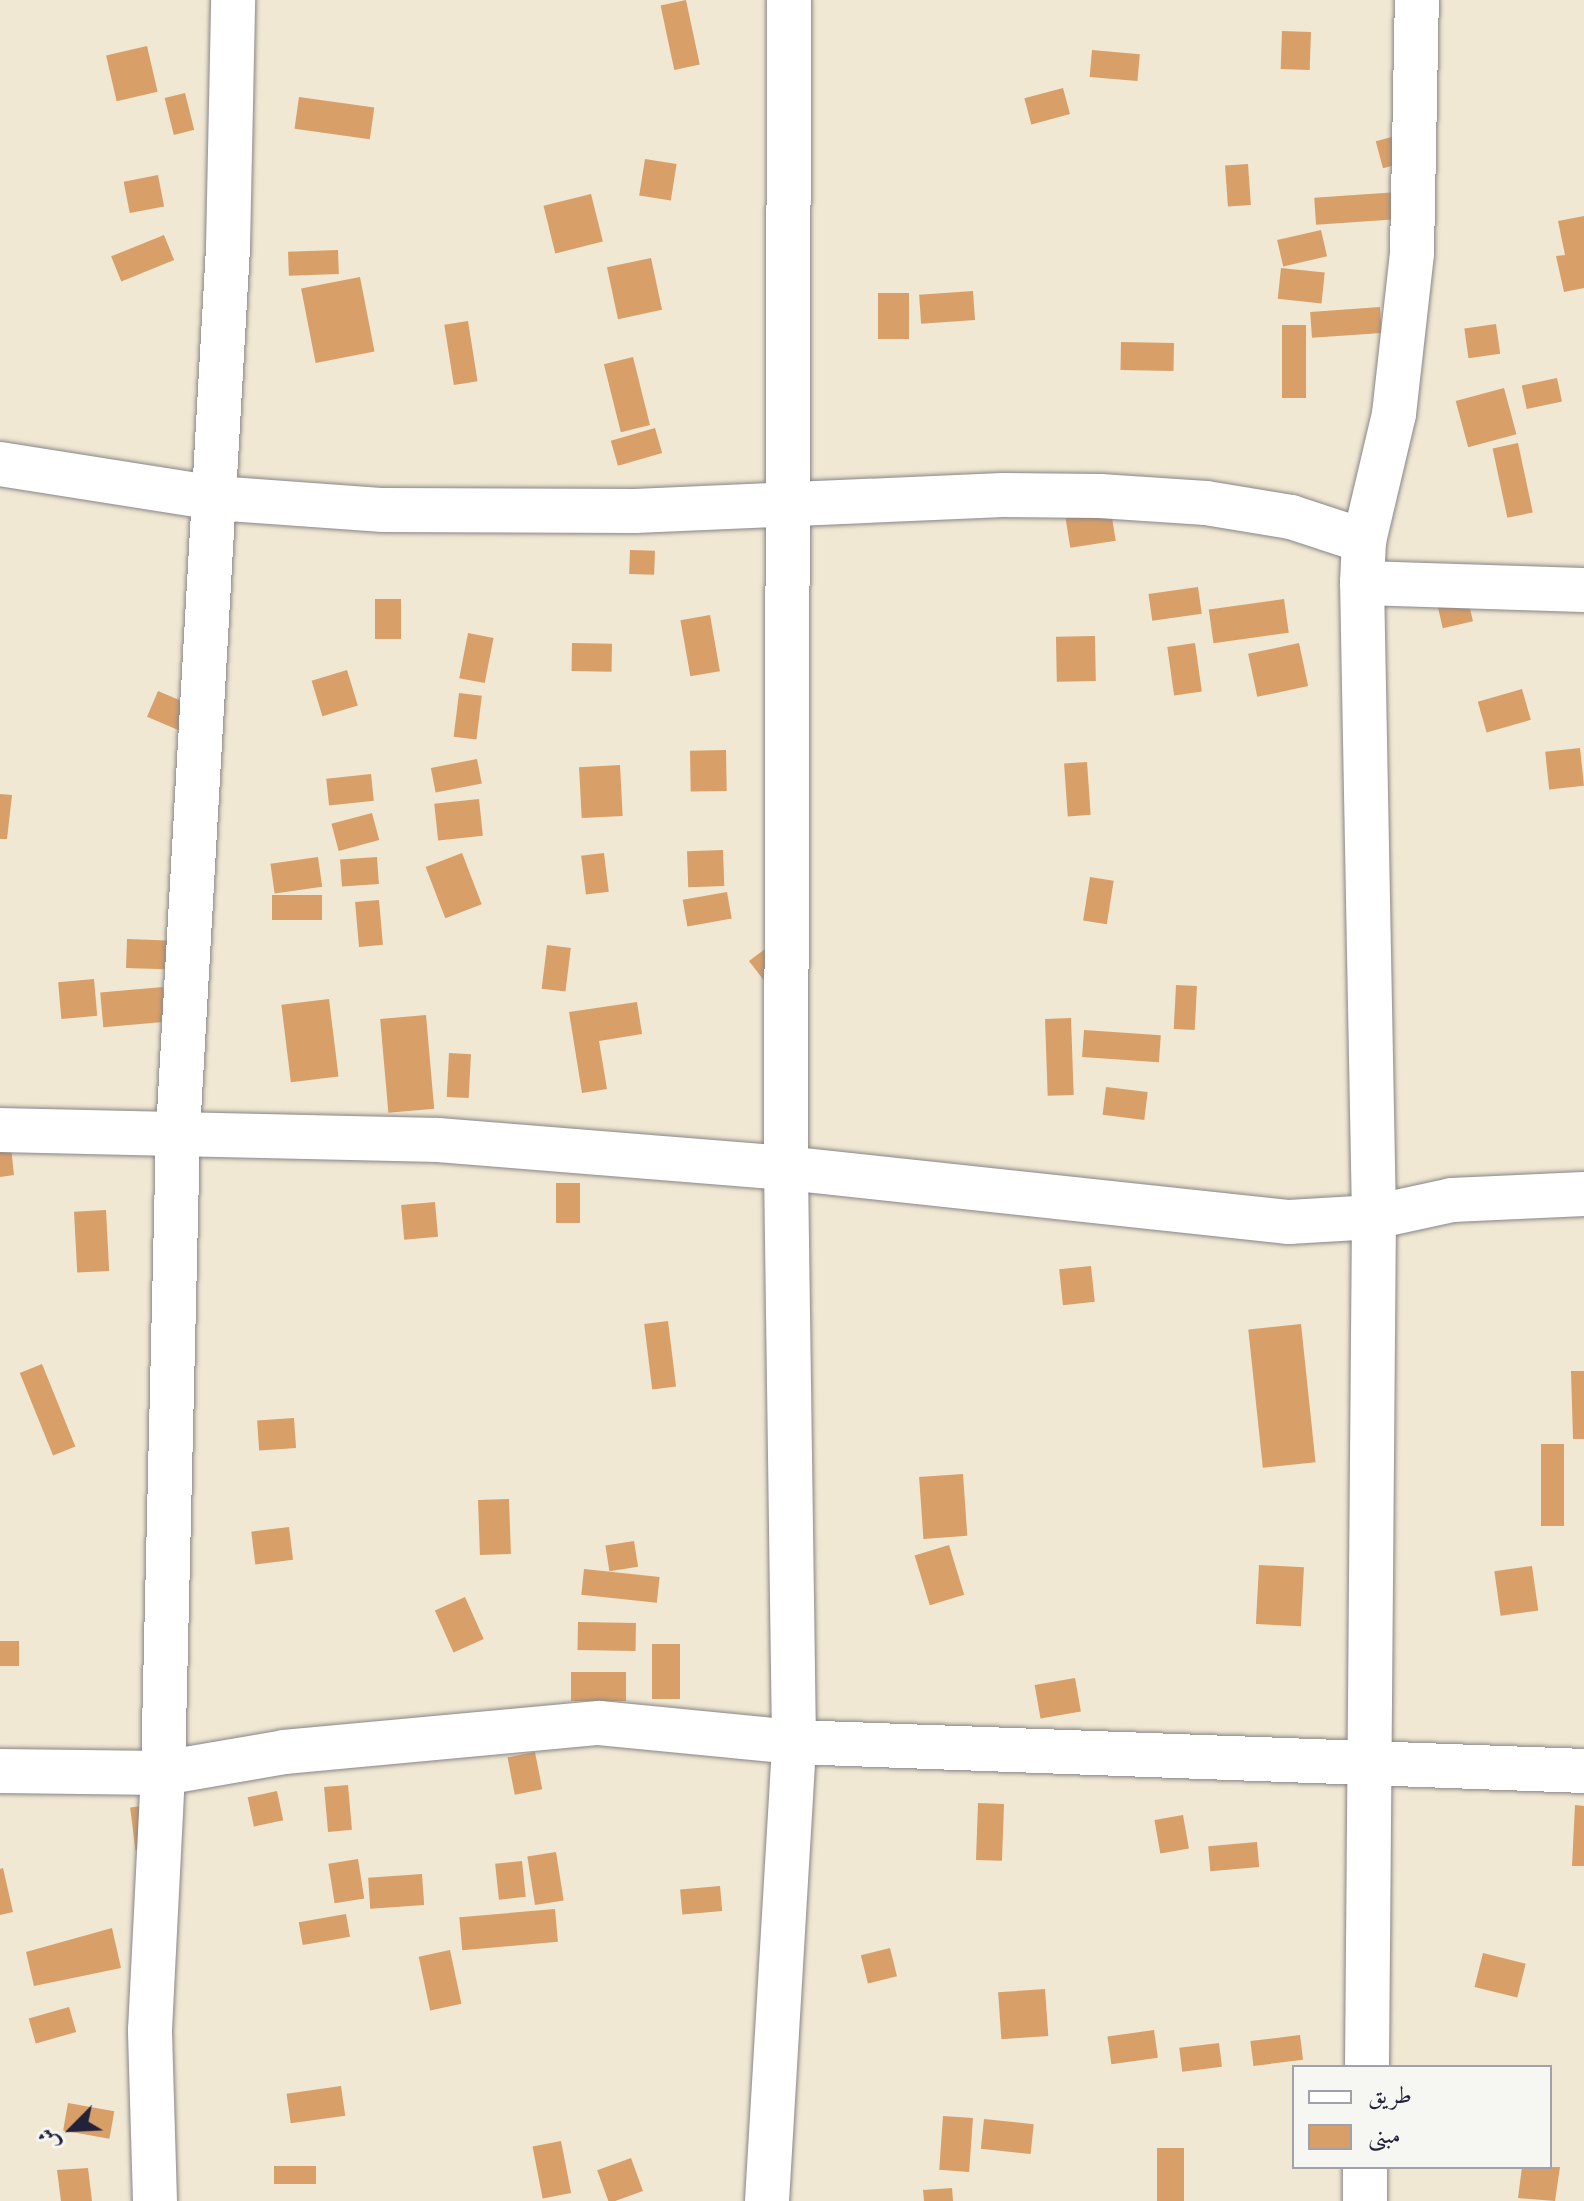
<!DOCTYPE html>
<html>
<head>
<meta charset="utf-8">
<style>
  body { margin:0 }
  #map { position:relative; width:1584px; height:2201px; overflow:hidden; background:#f0e8d3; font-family:"Libre Bodoni",Amiri,serif }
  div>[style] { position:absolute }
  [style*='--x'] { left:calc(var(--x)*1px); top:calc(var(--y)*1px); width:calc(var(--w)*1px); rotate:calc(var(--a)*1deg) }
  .building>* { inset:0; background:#d89f69; transform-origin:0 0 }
  .roads { filter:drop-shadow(0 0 2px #898587) drop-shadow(0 0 2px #898587) }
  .minor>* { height:44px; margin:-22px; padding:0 22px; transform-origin:22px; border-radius:22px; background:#fff }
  span { translate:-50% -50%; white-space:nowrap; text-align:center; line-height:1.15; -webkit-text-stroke:6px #f6f6f2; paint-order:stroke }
  .legend { position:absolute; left:1292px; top:2065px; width:260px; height:104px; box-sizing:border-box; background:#f6f6f2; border:2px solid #a1a1a9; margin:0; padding:10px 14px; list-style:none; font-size:24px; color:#22223b }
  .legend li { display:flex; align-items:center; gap:16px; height:40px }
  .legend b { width:40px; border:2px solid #a1a1a9 }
  .north { position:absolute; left:32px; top:2089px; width:80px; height:80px; -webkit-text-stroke:6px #f6f6f2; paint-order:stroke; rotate:246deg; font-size:22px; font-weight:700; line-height:32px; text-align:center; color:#22223b }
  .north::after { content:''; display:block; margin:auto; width:28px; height:36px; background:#22223b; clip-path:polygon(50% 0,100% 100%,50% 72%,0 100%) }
</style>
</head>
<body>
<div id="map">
  <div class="building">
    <i style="left:686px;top:0;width:66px;height:26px;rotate:78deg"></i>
    <i style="left:1282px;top:31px;width:29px;height:38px;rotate:2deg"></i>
    <i style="left:147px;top:46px;width:47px;height:42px;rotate:77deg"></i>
    <i style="left:1092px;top:50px;width:48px;height:27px;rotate:5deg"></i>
    <i style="left:1063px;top:88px;width:27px;height:40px;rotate:75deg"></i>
    <i style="left:185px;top:93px;width:38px;height:21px;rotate:76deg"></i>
    <i style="left:299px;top:97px;width:76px;height:32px;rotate:8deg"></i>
    <i style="left:1425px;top:128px;width:28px;height:51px;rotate:75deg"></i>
    <i style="left:645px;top:159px;width:32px;height:37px;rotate:9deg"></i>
    <i style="left:1248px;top:164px;width:41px;height:23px;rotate:86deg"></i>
    <i style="left:158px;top:175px;width:32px;height:35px;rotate:79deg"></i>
    <i style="left:1398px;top:192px;width:27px;height:84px;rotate:86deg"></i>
    <i style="left:591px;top:194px;width:49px;height:49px;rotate:76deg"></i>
    <i style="clip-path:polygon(1584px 216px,1584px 288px,1564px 292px,1556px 256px,1565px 255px,1558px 221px)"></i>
    <i style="left:1321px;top:230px;width:27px;height:45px;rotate:77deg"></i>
    <i style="left:164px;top:235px;width:27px;height:57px;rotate:68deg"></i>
    <i style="left:338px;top:250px;width:24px;height:50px;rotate:88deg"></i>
    <i style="left:651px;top:258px;width:53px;height:45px;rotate:78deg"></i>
    <i style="left:1281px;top:268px;width:44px;height:31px;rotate:6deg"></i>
    <i style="left:360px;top:277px;width:76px;height:60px;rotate:79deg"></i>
    <i style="left:973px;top:291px;width:29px;height:54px;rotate:86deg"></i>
    <i style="left:878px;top:293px;width:31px;height:46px"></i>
    <i style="left:1380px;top:307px;width:26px;height:70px;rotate:86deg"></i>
    <i style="left:468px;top:321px;width:61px;height:24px;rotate:81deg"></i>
    <i style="left:1496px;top:324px;width:30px;height:32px;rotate:82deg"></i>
    <i style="left:1282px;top:325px;width:24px;height:73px"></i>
    <i style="left:1121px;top:342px;width:53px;height:28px;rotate:1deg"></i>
    <i style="left:633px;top:357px;width:70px;height:30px;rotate:76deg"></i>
    <i style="left:1557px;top:378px;width:24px;height:36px;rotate:78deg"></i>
    <i style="left:1504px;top:388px;width:48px;height:50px;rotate:75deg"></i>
    <i style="left:655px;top:428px;width:26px;height:46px;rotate:74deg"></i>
    <i style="left:1518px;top:443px;width:71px;height:26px;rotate:78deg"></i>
    <i style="left:1111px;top:511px;width:30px;height:46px;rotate:81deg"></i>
    <i style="left:630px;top:550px;width:25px;height:24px;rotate:2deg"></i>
    <i style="left:1198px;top:587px;width:27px;height:50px;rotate:82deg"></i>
    <i style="left:1466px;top:591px;width:31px;height:31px;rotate:77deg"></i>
    <i style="left:375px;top:599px;width:26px;height:40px"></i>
    <i style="left:1284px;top:599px;width:34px;height:76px;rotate:82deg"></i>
    <i style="left:710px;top:615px;width:57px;height:30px;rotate:80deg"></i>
    <i style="left:468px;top:633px;width:26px;height:46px;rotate:11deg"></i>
    <i style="left:1095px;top:636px;width:45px;height:39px;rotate:89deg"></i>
    <i style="left:572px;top:643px;width:40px;height:28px;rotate:1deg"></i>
    <i style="left:1195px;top:643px;width:49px;height:28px;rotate:82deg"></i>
    <i style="left:1299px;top:643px;width:44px;height:52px;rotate:78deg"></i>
    <i style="left:347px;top:670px;width:37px;height:37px;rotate:73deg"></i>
    <i style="left:1522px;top:689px;width:32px;height:46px;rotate:74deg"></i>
    <i style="left:158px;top:691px;width:44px;height:28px;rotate:23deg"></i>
    <i style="left:459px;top:693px;width:23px;height:44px;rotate:7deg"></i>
    <i style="left:1580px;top:748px;width:38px;height:35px;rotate:84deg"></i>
    <i style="left:726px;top:750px;width:41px;height:36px;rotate:89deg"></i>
    <i style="left:477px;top:759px;width:25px;height:47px;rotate:79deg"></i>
    <i style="left:1087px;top:762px;width:53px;height:23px;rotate:86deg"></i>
    <i style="left:620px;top:765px;width:51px;height:41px;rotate:87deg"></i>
    <i style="left:371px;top:774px;width:27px;height:45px;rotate:84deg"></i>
    <i style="clip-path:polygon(0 794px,12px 795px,7px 839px,0 839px)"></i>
    <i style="left:479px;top:799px;width:37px;height:45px;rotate:84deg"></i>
    <i style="left:372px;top:813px;width:28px;height:42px;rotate:75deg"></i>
    <i style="left:723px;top:850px;width:36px;height:36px;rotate:88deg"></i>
    <i style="left:462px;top:853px;width:55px;height:39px;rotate:69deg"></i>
    <i style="left:604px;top:853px;width:39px;height:23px;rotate:83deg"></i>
    <i style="left:318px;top:857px;width:30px;height:48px;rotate:82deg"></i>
    <i style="left:377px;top:857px;width:27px;height:37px;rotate:86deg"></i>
    <i style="left:1090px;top:877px;width:24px;height:44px;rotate:9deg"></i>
    <i style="left:727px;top:892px;width:27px;height:45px;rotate:80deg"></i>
    <i style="left:272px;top:895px;width:50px;height:25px"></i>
    <i style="left:379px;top:900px;width:45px;height:24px;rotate:85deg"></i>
    <i style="left:127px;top:939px;width:47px;height:29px;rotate:2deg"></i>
    <i style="clip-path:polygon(777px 940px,772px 991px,749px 961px)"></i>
    <i style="left:547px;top:945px;width:24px;height:44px;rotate:7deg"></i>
    <i style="left:94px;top:979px;width:37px;height:36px;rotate:85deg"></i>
    <i style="left:1176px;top:985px;width:21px;height:44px;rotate:3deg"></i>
    <i style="left:163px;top:987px;width:35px;height:63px;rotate:85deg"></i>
    <i style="left:329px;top:999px;width:78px;height:48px;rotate:83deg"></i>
    <i style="clip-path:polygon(637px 1002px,642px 1034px,599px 1041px,607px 1089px,582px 1093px,569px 1012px)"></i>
    <i style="left:426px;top:1015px;width:94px;height:46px;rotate:85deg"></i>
    <i style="left:1071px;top:1018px;width:77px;height:26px;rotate:88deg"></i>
    <i style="left:1084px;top:1030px;width:77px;height:27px;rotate:4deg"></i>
    <i style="left:449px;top:1053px;width:22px;height:44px;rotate:3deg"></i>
    <i style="left:1106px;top:1087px;width:42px;height:28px;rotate:7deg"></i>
    <i style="clip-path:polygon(11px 1147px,14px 1175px,0 1177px,0 1148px)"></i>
    <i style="left:556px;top:1183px;width:24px;height:40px"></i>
    <i style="left:435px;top:1202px;width:35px;height:34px;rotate:85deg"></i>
    <i style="left:106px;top:1210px;width:61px;height:32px;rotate:87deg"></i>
    <i style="left:1091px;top:1266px;width:36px;height:32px;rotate:84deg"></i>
    <i style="left:668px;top:1321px;width:66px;height:24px;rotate:83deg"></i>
    <i style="left:1301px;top:1324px;width:139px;height:53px;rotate:84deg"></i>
    <i style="left:42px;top:1364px;width:89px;height:24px;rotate:68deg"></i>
    <i style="clip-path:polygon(1571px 1371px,1584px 1371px,1584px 1439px,1573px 1439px)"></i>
    <i style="left:294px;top:1418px;width:30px;height:37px;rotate:86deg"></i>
    <i style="left:1541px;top:1444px;width:23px;height:82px"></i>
    <i style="left:963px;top:1474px;width:62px;height:44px;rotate:86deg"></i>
    <i style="left:509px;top:1499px;width:55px;height:31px;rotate:88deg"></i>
    <i style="left:289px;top:1527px;width:33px;height:38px;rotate:83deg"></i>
    <i style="left:634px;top:1541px;width:26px;height:29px;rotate:81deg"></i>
    <i style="left:949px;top:1545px;width:52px;height:36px;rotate:73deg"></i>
    <i style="left:1259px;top:1565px;width:45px;height:59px;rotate:3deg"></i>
    <i style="left:1532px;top:1566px;width:45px;height:38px;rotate:82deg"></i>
    <i style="left:584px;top:1569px;width:76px;height:26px;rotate:6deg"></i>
    <i style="left:465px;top:1597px;width:46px;height:33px;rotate:66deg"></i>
    <i style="left:578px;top:1622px;width:58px;height:28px;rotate:1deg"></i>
    <i style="left:19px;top:1641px;width:25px;height:19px;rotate:90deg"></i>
    <i style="left:652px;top:1644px;width:28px;height:55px"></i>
    <i style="left:571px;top:1672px;width:55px;height:29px"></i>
    <i style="left:1075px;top:1678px;width:34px;height:41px;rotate:80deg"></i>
    <i style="left:535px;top:1752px;width:38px;height:28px;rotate:79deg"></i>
    <i style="left:348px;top:1785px;width:45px;height:24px;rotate:85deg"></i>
    <i style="left:277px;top:1791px;width:30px;height:30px;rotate:78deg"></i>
    <i style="left:978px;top:1803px;width:26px;height:57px;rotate:2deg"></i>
    <i style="left:151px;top:1805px;width:43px;height:21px;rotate:83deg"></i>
    <i style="clip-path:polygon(1575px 1805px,1584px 1806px,1584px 1866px,1572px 1866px)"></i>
    <i style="left:1183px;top:1815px;width:34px;height:29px;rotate:80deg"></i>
    <i style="left:1257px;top:1842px;width:25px;height:49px;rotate:85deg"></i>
    <i style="left:556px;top:1852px;width:49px;height:29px;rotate:81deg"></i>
    <i style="left:358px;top:1859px;width:40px;height:30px;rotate:81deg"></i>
    <i style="left:522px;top:1861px;width:36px;height:27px;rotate:84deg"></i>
    <i style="clip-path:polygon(3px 1868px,13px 1912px,0 1915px,0 1869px)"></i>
    <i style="left:422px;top:1874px;width:31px;height:54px;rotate:86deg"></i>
    <i style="left:720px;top:1886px;width:25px;height:40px;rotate:85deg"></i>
    <i style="left:555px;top:1909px;width:33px;height:96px;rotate:85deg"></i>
    <i style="left:346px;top:1914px;width:23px;height:48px;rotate:80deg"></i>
    <i style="clip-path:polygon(112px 1928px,121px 1968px,34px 1986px,26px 1952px)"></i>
    <i style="left:890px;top:1948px;width:29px;height:30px;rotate:76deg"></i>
    <i style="left:450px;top:1950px;width:55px;height:32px;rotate:78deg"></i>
    <i style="left:1483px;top:1953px;width:44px;height:35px;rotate:14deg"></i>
    <i style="left:1045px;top:1989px;width:47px;height:47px;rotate:86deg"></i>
    <i style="left:69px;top:2007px;width:26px;height:42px;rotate:74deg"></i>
    <i style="left:1154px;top:2030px;width:28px;height:47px;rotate:82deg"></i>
    <i style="left:1300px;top:2035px;width:25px;height:50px;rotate:83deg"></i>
    <i style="left:1219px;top:2043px;width:24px;height:40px;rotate:83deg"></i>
    <i style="left:341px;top:2086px;width:30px;height:55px;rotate:82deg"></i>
    <i style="left:68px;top:2103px;width:47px;height:28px;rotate:10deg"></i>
    <i style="left:943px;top:2116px;width:30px;height:54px;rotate:4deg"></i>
    <i style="left:984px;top:2119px;width:50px;height:30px;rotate:6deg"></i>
    <i style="left:561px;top:2141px;width:53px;height:29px;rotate:79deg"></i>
    <i style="left:1157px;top:2148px;width:27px;height:53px"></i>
    <i style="left:631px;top:2158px;width:35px;height:36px;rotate:70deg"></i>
    <i style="left:274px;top:2166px;width:42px;height:18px"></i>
    <i style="clip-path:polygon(1522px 2167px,1560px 2167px,1555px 2201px,1518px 2198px)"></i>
    <i style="clip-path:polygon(88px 2168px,92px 2201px,61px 2201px,57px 2170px)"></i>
    <i style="clip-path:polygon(952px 2188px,953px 2201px,924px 2201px,923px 2190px)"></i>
  </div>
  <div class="roads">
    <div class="minor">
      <i style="--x:0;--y:464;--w:218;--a:9"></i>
      <i style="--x:215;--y:498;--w:169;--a:4.1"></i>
      <i style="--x:384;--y:510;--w:251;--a:0.2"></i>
      <i style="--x:635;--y:511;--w:368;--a:-2.5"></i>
      <i style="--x:1003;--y:495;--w:97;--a:0.6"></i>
      <i style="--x:1100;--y:496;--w:106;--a:3.8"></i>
      <i style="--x:1206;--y:503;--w:86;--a:9.4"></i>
      <i style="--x:1291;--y:517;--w:77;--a:18.2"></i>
      <i style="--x:1362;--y:583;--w:222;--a:1.8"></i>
      <i style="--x:0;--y:1130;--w:438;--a:1.3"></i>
      <i style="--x:438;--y:1140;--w:349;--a:4.6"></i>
      <i style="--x:786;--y:1168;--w:506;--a:6.13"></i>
      <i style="--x:1289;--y:1222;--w:85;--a:-3.4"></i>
      <i style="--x:1374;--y:1217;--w:80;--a:-12.3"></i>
      <i style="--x:1452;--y:1200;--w:132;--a:-2.6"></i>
      <i style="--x:0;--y:1771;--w:163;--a:0.7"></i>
      <i style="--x:163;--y:1773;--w:123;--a:-9.8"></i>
      <i style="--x:284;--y:1752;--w:316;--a:-5.3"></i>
      <i style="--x:599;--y:1723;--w:196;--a:5.6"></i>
      <i style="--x:794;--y:1742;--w:791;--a:2.1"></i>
      <i style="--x:1367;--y:2067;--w:850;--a:-89.53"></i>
      <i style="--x:1374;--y:1217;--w:634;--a:-91.08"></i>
      <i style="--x:1362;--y:583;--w:42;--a:-87.3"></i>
      <i style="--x:1364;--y:541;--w:130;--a:-76.7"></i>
      <i style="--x:1394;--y:414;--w:162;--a:-83.6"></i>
      <i style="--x:1412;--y:253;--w:253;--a:-88.9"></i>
      <i style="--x:155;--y:2201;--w:171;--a:-91.7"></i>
      <i style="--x:150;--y:2030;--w:257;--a:-87.1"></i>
      <i style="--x:163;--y:1773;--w:642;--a:-88.66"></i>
      <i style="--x:178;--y:1131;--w:885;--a:-86.76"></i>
      <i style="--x:228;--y:247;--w:247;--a:-88.8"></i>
      <i style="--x:767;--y:2201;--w:460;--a:-86.6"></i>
      <i style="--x:794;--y:1742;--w:574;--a:-90.8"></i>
      <i style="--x:786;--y:1168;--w:1168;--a:-89.85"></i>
      <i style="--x:1365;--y:2201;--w:34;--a:-90"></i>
    </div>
  </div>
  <ul class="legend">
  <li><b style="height:10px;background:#fff"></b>طريق</li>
  <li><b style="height:22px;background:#d89f69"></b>مبنى</li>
  </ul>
  <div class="north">ش</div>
</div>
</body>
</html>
